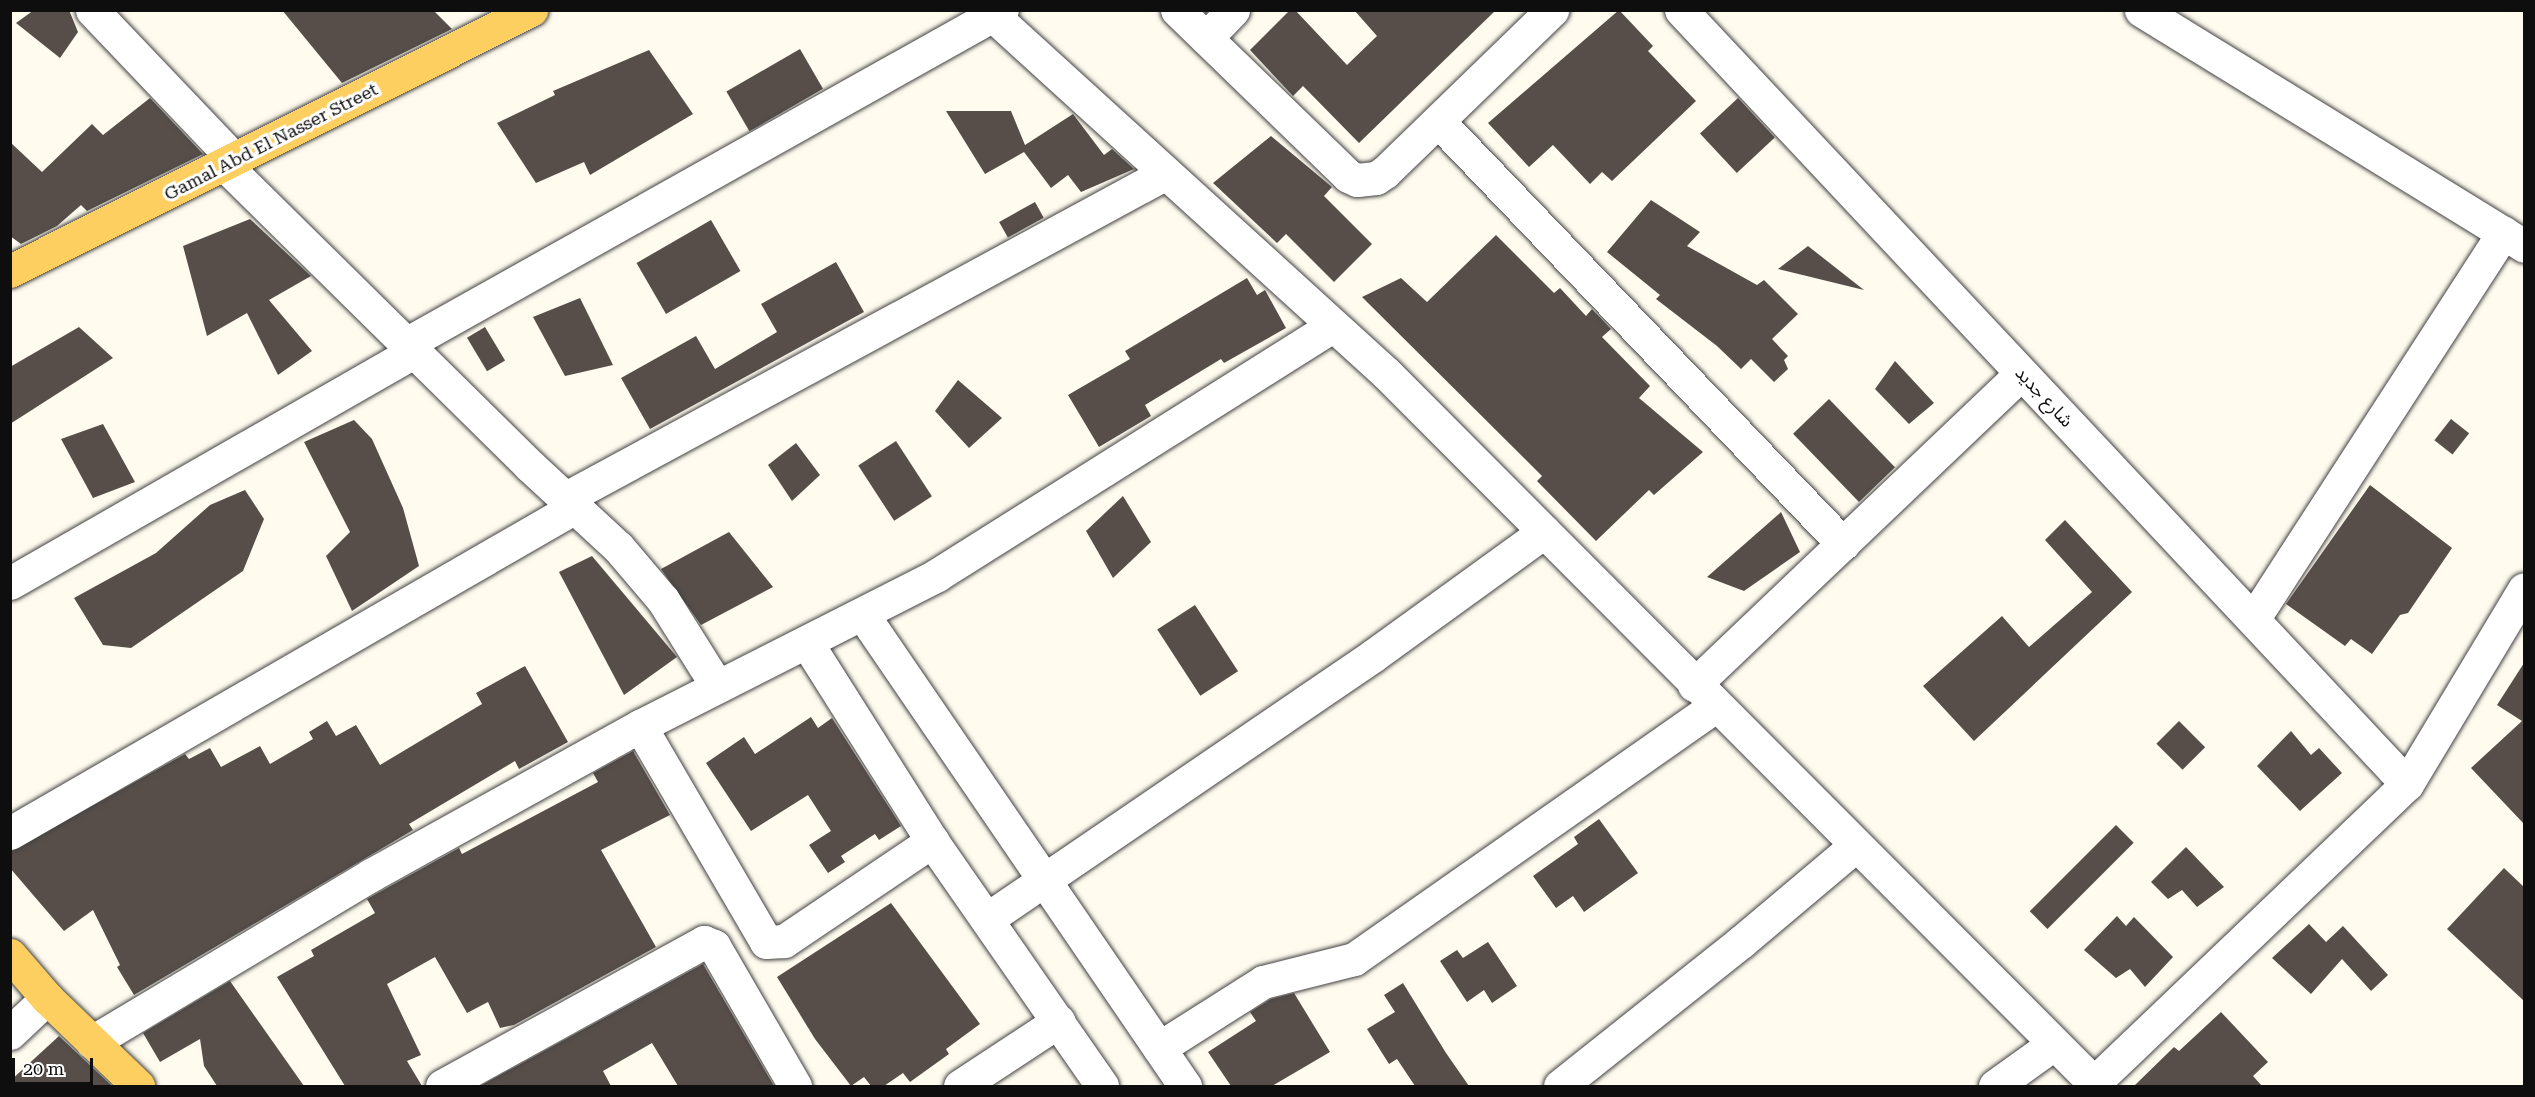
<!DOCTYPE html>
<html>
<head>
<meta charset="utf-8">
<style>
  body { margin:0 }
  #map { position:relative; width:2535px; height:1097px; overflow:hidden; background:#fffbef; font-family:"Roboto Serif","Noto Sans Arabic",serif }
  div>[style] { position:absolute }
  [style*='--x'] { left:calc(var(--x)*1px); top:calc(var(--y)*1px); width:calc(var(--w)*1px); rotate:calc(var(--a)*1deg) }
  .building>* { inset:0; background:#574e4a; transform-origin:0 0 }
  .roads { filter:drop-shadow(0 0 2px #414141) drop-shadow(0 0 2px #414141) }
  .minor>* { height:33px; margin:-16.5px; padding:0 16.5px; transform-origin:16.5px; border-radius:16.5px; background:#fff }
  .major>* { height:33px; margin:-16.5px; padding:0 16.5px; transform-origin:16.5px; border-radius:16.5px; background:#fdcf61 }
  span { translate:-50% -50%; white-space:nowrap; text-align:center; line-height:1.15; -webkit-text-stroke:6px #fff; paint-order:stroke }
  .street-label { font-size:18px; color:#0e0e0e }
  .frame { position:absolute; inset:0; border:12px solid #0e0e0e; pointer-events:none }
  .scale { position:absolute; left:12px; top:1058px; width:81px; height:27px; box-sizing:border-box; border:3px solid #0e0e0e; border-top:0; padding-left:8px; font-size:18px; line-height:21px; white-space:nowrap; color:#0e0e0e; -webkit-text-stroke:4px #fff; paint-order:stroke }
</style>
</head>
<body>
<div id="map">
  <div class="building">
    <i style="clip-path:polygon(34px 10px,69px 10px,78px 32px,60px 58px,16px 23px)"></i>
    <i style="clip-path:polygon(282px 10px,433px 10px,452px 29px,342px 83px)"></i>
    <i style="clip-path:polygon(1290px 10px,1295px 10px,1347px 65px,1377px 36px,1354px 10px,1496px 10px,1359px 143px,1303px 86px,1293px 96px,1250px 50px)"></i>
    <i style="clip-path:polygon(1619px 10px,1653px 46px,1648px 51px,1696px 101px,1612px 181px,1602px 172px,1590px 184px,1553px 145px,1529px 167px,1488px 123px)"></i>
    <i style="left:800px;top:49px;width:46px;height:85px;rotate:60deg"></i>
    <i style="clip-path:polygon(649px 50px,693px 114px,590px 175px,584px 162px,536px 183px,497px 123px,555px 95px,553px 91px)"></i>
    <i style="clip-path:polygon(150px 98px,203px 154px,87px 211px,81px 205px,57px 226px,21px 244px,10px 236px,10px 142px,42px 172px,92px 124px,103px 135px)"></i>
    <i style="left:1738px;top:98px;width:54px;height:52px;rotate:47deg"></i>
    <i style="clip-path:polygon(946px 111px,1011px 111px,1025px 145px,1073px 114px,1104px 155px,1112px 149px,1134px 169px,1081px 192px,1068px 175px,1051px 188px,1024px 152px,985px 174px)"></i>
    <i style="clip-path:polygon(1271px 136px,1332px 187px,1324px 196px,1372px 244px,1334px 282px,1286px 234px,1277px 243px,1213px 183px)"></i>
    <i style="clip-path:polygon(1651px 200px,1700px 232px,1687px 246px,1757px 285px,1764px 280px,1798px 314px,1772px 339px,1788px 356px,1784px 360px,1788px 369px,1774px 382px,1751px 359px,1741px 369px,1717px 346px,1656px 299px,1660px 295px,1607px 252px)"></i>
    <i style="left:1035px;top:202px;width:18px;height:41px;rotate:61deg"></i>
    <i style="clip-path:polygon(250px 219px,311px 276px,269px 300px,312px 351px,278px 375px,247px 313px,207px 336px,183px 246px)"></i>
    <i style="left:711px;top:220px;width:59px;height:86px;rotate:60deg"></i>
    <i style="clip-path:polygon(1496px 235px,1554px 293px,1560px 288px,1586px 316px,1592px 309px,1611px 329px,1602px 337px,1650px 386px,1639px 398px,1703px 452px,1654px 495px,1649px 490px,1596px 541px,1537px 481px,1542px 476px,1362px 297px,1401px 278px,1427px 302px)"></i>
    <i style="clip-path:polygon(1808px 246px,1864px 290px,1778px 269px)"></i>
    <i style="clip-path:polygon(836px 262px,864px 312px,650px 429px,621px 378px,696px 336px,715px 369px,777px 332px,761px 304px)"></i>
    <i style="clip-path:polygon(1247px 278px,1257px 295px,1265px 290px,1286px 328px,1224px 363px,1221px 359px,1145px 405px,1151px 416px,1099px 447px,1068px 395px,1130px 359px,1125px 351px)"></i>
    <i style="clip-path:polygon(580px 298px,613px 365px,565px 376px,533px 317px)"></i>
    <i style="clip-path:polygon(79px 327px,113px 358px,10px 424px,10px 367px)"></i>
    <i style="left:485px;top:327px;width:39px;height:21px;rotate:59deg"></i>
    <i style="clip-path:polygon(1895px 361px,1934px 403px,1909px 424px,1875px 389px)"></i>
    <i style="clip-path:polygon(958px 380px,1002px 418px,969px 448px,935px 411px)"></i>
    <i style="left:1829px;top:399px;width:95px;height:50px;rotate:46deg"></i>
    <i style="left:2451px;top:419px;width:23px;height:27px;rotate:38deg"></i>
    <i style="clip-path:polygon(354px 420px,372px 439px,403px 508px,419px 566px,352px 611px,326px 556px,350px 532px,304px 442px)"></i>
    <i style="clip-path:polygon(103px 424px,135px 482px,93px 498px,61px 439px)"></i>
    <i style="left:896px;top:441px;width:66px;height:45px;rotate:57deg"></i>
    <i style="clip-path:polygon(796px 443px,820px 475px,792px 501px,768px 465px)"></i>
    <i style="clip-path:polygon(2370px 485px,2452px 548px,2408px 613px,2400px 615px,2372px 654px,2351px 639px,2345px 646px,2286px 604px)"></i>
    <i style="clip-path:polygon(245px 490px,264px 519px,243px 571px,131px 648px,103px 645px,74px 598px,156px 553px,210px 505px)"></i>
    <i style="clip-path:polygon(1123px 496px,1151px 542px,1113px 578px,1086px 531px)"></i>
    <i style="clip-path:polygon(1781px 512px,1800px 552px,1744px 591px,1707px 577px)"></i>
    <i style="clip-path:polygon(2065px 520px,2132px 592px,1974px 741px,1923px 686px,2002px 616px,2029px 647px,2092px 592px,2045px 540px)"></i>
    <i style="clip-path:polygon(729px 532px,773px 587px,701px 625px,661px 569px)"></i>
    <i style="clip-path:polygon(592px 556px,677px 657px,624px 695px,559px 572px)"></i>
    <i style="left:1195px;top:605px;width:79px;height:45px;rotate:57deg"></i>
    <i style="clip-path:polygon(2524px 663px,2524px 824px,2471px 768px,2522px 721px,2497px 705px)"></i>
    <i style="clip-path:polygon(525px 666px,568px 742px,519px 769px,515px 761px,409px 824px,413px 830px,134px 995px,117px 967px,120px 965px,93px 910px,64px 931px,10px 868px,10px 852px,185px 754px,189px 759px,210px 748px,221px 767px,260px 746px,270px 764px,313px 739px,309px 732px,327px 721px,336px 736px,356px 725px,380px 765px,482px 704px,476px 693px)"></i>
    <i style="clip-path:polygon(811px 717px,818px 728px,832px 718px,901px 826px,879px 840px,875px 834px,841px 856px,845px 862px,828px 873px,809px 845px,831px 831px,808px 795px,751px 831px,706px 763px,744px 737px,755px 754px)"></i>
    <i style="left:2179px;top:721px;width:37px;height:32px;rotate:45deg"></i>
    <i style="clip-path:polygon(2291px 731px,2311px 755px,2319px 748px,2342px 773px,2300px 811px,2257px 766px)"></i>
    <i style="clip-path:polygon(633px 751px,670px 815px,601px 850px,656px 947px,514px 1025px,500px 1028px,488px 1002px,467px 1013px,435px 957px,387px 984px,421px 1055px,407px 1061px,422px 1086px,345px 1086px,277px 977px,314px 956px,311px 950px,375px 913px,367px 899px,459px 848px,462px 854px,598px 782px,593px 773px)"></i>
    <i style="clip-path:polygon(1599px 819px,1638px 873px,1584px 912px,1573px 896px,1556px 908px,1533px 876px,1578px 844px,1574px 837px)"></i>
    <i style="left:2116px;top:825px;width:25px;height:122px;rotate:45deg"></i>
    <i style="clip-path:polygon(2186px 847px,2224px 887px,2197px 907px,2182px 890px,2168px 899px,2151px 882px)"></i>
    <i style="clip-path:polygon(2504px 868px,2524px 887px,2524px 1001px,2447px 929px)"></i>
    <i style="clip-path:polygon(891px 903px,980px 1024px,946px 1049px,949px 1054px,910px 1082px,903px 1073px,884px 1086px,871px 1086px,864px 1077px,851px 1086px,815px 1039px,777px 977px)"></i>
    <i style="clip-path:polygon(2117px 916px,2126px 926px,2134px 917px,2173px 957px,2145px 987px,2130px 969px,2116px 978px,2084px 950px)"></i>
    <i style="clip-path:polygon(2309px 924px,2326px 942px,2343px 926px,2388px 975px,2371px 991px,2342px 959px,2311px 994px,2272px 958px)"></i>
    <i style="clip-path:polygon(1488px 942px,1517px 986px,1492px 1003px,1484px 990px,1467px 1002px,1440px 961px,1457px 950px,1463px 958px)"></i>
    <i style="clip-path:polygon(703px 964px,774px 1086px,678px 1086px,652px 1043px,603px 1071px,611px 1086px,480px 1086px)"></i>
    <i style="clip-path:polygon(230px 981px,304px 1086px,217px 1086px,204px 1066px,200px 1039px,160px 1062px,143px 1033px)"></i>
    <i style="clip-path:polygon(1403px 983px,1446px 1053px,1469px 1086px,1415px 1086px,1397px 1059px,1389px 1064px,1367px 1029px,1395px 1012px,1384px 995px)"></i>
    <i style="clip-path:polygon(1294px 993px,1330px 1052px,1272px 1086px,1231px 1086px,1208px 1052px,1256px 1021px,1250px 1012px,1271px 999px)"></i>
    <i style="clip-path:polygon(2221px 1012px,2268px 1062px,2253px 1076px,2262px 1086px,2134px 1086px,2174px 1047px,2179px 1051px)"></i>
    <i style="clip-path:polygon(59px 1036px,112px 1086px,10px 1086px,10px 1081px)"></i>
  </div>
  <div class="roads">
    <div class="minor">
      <i style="--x:92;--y:10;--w:209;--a:46.4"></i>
      <i style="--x:987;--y:10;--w:539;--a:42.3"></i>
      <i style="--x:1386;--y:373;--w:1007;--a:45.08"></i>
      <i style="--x:1177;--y:10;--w:238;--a:44.1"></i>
      <i style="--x:1348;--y:176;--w:10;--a:24"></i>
      <i style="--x:1357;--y:180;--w:19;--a:-6"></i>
      <i style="--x:1376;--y:178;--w:11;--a:-34"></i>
      <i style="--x:1385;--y:172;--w:233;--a:-44.1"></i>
      <i style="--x:1681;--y:10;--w:1061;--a:46.83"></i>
      <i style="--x:2141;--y:10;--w:450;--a:31.6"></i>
      <i style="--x:1206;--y:38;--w:39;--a:-46"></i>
      <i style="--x:1439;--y:122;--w:584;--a:46.25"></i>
      <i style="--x:226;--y:166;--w:426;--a:44.6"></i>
      <i style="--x:529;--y:465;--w:121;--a:42.7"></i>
      <i style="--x:618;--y:547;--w:70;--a:49.7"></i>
      <i style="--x:663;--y:600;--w:102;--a:57.9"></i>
      <i style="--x:406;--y:344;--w:683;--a:-29.27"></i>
      <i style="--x:566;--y:498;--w:682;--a:-28.44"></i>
      <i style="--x:10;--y:583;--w:467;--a:-29.8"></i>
      <i style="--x:863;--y:615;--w:571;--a:55.64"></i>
      <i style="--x:2254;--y:618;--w:459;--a:-57.1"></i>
      <i style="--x:807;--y:643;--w:234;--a:57.7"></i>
      <i style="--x:932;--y:841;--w:298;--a:55.2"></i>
      <i style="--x:1694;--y:685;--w:451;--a:-43.6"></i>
      <i style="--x:640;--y:726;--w:250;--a:59.7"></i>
      <i style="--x:766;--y:942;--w:18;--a:-3"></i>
      <i style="--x:784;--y:941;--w:179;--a:-34"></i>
      <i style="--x:10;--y:833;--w:652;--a:-29.98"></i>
      <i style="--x:987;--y:919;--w:468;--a:-34.3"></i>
      <i style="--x:1374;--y:655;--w:210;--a:-35.9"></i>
      <i style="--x:10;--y:1033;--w:51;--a:-43.4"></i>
      <i style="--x:92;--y:1042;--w:325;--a:-30.9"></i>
      <i style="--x:371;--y:875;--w:308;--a:-29"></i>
      <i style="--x:640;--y:726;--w:333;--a:-26.9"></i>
      <i style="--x:937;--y:575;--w:467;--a:-32.2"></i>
      <i style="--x:1159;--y:1048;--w:123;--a:-32.4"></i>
      <i style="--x:1263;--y:982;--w:94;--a:-14.2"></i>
      <i style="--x:1354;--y:959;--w:441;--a:-35"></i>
      <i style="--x:2094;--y:1083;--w:433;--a:-43.7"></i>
      <i style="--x:2407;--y:784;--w:227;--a:-59"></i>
      <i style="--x:442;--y:1086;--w:299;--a:-28.8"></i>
      <i style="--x:704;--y:942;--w:11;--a:22"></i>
      <i style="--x:714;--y:946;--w:162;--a:59.9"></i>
      <i style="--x:960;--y:1086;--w:118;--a:-33.3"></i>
      <i style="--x:1560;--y:1086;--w:231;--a:-38.5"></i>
      <i style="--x:1741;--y:942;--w:149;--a:-40.1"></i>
      <i style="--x:1995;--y:1086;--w:70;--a:-35.7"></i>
    </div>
    <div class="major">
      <i style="--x:10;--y:271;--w:583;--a:-26.61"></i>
      <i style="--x:10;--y:955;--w:57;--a:49.3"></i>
      <i style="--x:47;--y:998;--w:127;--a:44"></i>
    </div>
  </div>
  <div class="street-label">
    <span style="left:271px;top:142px;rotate:-27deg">Gamal Abd El Nasser Street</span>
    <span style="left:2044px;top:397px;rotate:47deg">شارع جديد</span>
  </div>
  <div class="frame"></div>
  <div class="scale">20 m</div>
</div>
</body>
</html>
